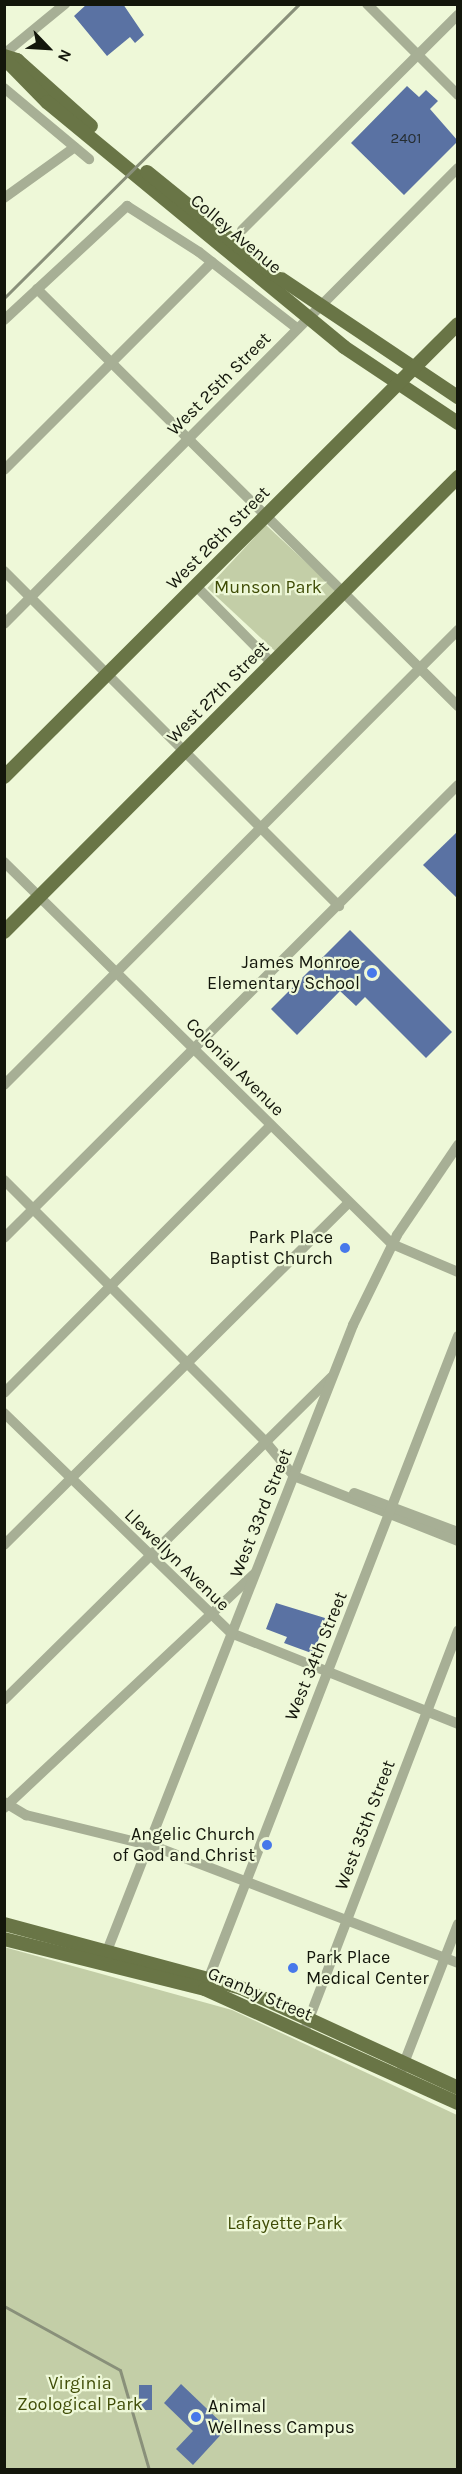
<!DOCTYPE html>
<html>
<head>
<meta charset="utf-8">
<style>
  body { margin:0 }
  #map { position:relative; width:462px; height:2474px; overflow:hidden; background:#eef8d8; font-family:Karla,sans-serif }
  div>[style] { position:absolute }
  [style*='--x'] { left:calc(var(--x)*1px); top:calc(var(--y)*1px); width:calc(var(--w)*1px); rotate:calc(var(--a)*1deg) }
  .green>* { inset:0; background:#c3cea7; transform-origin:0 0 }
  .building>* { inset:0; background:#5a72a3; transform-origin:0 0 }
  .minor>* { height:10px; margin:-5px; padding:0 5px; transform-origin:5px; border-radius:5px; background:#a7af95 }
  .major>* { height:14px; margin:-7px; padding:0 7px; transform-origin:7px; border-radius:7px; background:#697546 }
  .rail>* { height:3px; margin:-1.5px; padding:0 1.5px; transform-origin:1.5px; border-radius:1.5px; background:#89907a }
  .dots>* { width:16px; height:16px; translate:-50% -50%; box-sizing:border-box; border:3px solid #eef8d8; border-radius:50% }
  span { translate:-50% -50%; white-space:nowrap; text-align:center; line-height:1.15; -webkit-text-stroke:4.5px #eef8d8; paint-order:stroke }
  .number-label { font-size:15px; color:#252d31 }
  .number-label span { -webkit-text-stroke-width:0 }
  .street-label { font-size:18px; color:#13160b }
  .park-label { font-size:18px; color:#3f4c06 }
  .poi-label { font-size:18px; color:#13160b }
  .right { translate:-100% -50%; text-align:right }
  .left { translate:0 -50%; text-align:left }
  .frame { position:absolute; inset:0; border:6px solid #13160b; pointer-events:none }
  .north { position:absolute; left:18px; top:18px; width:60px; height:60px; -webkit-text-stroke:4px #eef8d8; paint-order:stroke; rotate:115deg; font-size:16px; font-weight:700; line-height:24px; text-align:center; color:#13160b }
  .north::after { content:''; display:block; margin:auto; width:21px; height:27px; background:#13160b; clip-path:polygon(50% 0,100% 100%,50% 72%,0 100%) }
</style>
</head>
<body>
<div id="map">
  <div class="green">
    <i style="left:266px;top:525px;width:95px;height:86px;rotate:43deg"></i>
    <i style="clip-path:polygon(4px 1947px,232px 2010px,457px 2115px,457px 2469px,5px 2469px)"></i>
  </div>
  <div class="building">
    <i style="clip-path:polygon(87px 4px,123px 4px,144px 35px,135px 43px,130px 37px,107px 56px,74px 16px)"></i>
    <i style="clip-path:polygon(407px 86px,419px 97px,426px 90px,438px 101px,430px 109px,458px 141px,404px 195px,351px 143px)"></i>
    <i style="clip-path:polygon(458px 831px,458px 899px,423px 865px)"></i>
    <i style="clip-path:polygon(350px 930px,452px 1032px,426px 1058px,365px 997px,356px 1006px,340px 991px,297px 1035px,271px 1009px)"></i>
    <i style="clip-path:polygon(276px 1603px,325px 1618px,314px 1654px,284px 1643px,287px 1637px,266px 1629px)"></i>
    <i style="clip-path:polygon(181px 2384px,227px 2428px,193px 2465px,176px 2449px,193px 2431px,164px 2403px)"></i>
    <i style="left:139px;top:2385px;width:13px;height:25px"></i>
  </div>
  <div class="minor">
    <i style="--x:367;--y:4;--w:129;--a:45"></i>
    <i style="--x:4;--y:54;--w:79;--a:-39.3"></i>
    <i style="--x:4;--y:88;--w:111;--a:39.9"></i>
    <i style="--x:4;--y:198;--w:87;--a:-35.7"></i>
    <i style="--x:242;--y:230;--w:305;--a:-44.9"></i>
    <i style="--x:37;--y:289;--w:593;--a:44.73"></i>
    <i style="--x:4;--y:320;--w:168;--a:-42.8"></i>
    <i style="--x:127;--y:206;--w:85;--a:32.6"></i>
    <i style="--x:199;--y:252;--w:125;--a:37.9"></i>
    <i style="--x:4;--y:470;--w:294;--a:-45"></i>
    <i style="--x:4;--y:571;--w:474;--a:45"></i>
    <i style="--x:196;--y:586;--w:108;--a:45.4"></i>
    <i style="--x:4;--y:624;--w:643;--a:-45.13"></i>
    <i style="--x:4;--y:862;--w:544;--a:44.55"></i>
    <i style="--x:392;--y:1244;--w:72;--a:23"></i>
    <i style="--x:4;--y:1085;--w:643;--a:-45.06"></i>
    <i style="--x:4;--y:1180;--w:368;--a:45"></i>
    <i style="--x:264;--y:1440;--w:47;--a:50.2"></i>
    <i style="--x:294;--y:1476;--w:176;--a:21.6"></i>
    <i style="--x:4;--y:1238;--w:641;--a:-44.94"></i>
    <i style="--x:4;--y:1393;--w:378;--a:-45.1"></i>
    <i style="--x:4;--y:1413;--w:316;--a:44.1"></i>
    <i style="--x:231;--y:1633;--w:245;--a:21.8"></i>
    <i style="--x:354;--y:1493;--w:111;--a:20.6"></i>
    <i style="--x:4;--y:1545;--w:485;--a:-44.8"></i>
    <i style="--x:4;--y:1700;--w:460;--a:-44.6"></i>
    <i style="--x:4;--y:1802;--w:26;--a:31"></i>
    <i style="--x:26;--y:1815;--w:134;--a:13.8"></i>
    <i style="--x:156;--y:1847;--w:324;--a:21"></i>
    <i style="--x:4;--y:1808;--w:342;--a:-43.1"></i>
    <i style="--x:105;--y:1956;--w:678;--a:-68.54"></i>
    <i style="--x:353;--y:1325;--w:100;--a:-63.9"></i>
    <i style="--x:397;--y:1235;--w:109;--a:-55.9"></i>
    <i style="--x:206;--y:1985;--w:696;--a:-68.78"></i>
    <i style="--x:304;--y:2032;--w:430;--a:-69"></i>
    <i style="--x:399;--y:2076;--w:163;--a:-68.8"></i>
  </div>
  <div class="major">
    <i style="--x:4;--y:56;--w:14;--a:17"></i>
    <i style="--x:17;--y:60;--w:99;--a:41.7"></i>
    <i style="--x:4;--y:58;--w:62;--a:45.7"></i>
    <i style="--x:47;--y:102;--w:385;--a:39.5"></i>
    <i style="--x:344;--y:347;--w:137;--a:33.7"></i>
    <i style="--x:147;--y:172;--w:156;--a:39"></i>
    <i style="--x:268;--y:270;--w:229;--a:33.8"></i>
    <i style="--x:4;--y:777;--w:641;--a:-44.94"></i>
    <i style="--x:4;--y:932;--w:643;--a:-45.06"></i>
    <i style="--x:4;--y:1924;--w:245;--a:15.1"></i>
    <i style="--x:241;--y:1988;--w:239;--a:24.7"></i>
    <i style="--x:4;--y:1939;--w:207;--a:14"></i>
    <i style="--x:205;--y:1989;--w:277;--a:24.3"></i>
  </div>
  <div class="rail">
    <i style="--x:4;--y:298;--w:416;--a:-44.9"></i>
    <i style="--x:4;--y:2306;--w:132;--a:28.9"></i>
    <i style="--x:120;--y:2370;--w:104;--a:73.8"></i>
  </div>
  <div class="dots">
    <i style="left:372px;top:973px;background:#4778ea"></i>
    <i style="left:345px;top:1248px;background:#4778ea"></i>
    <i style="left:267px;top:1845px;background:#4778ea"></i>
    <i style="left:293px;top:1968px;background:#4778ea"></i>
    <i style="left:196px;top:2417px;background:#4778ea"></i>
  </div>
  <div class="number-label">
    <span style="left:406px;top:139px">2401</span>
  </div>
  <div class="street-label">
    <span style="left:236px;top:234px;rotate:40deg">Colley Avenue</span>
    <span style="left:219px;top:384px;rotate:-45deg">West 25th Street</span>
    <span style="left:218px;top:538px;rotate:-45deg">West 26th Street</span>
    <span style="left:218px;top:692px;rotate:-45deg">West 27th Street</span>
    <span style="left:235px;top:1067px;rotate:45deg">Colonial Avenue</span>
    <span style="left:261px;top:1513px;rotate:-68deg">West 33rd Street</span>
    <span style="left:177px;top:1560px;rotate:44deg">Llewellyn Avenue</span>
    <span style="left:316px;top:1656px;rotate:-68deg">West 34th Street</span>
    <span style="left:365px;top:1825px;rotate:-69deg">West 35th Street</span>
    <span style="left:260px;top:1994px;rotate:23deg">Granby Street</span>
  </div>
  <div class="park-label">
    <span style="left:268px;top:587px">Munson Park</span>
    <span style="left:285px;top:2223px">Lafayette Park</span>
    <span style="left:80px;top:2394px">Virginia<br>Zoological Park</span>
  </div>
  <div class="poi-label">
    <span class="right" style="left:360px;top:973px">James Monroe<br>Elementary School</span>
    <span class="right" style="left:333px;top:1248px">Park Place<br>Baptist Church</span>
    <span class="right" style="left:255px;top:1845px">Angelic Church<br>of God and Christ</span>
    <span class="left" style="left:306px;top:1968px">Park Place<br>Medical Center</span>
    <span class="left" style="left:208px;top:2417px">Animal<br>Wellness Campus</span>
  </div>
  <div class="frame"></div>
  <div class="north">N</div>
</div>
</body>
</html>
